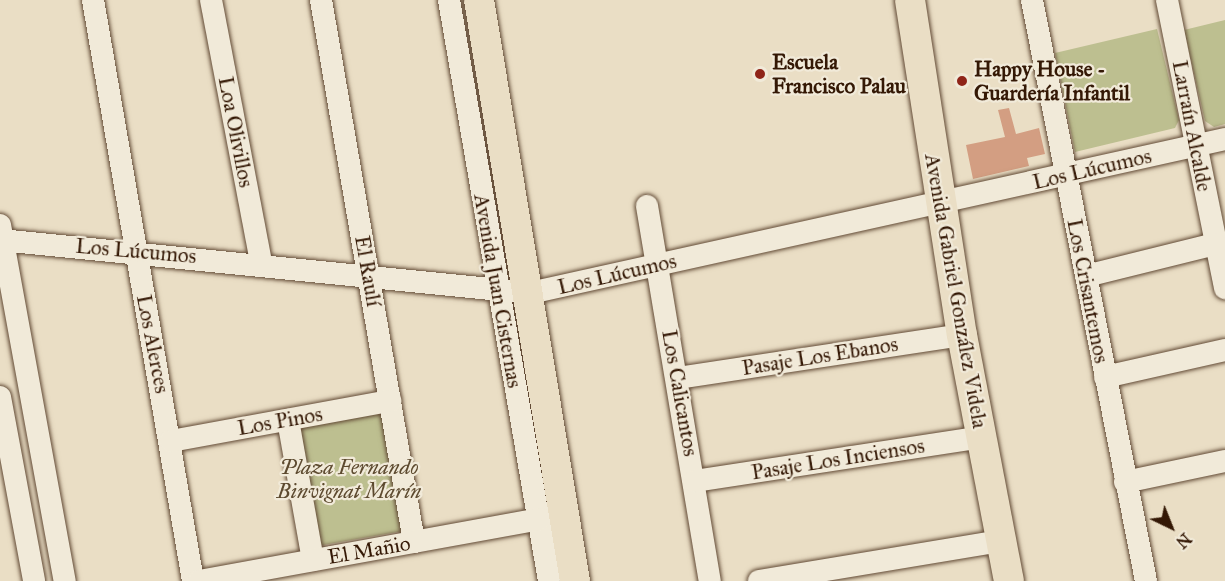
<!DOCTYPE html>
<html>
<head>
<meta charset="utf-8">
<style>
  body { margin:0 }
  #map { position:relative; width:1225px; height:581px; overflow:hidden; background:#eadec5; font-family:"IM FELL Great Primer",serif }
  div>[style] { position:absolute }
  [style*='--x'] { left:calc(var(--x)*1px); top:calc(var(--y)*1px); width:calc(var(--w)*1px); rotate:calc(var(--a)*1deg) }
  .green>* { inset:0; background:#bdbf90; transform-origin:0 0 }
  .building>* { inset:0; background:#d39e82 }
  .roads { filter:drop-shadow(0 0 2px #624a35) drop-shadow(0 0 2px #624a35) }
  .minor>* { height:22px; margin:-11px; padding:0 11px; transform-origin:11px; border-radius:11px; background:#f1ead9 }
  .major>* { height:30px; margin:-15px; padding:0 15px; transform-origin:15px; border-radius:15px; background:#eadec5 }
  .dots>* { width:16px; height:16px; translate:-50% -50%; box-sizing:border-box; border:3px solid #f1ead9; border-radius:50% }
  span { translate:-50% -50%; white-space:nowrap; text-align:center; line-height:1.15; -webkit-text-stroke:4.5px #f1ead9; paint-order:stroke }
  .poi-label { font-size:21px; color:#341805; font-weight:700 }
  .left { translate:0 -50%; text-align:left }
  .street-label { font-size:21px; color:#341805 }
  .park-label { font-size:21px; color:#5d4a2f; font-style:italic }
  .north { position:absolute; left:1141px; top:497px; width:60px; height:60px; -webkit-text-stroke:4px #f1ead9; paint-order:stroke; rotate:137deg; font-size:16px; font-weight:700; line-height:24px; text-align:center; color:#341805 }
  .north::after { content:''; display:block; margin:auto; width:21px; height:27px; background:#341805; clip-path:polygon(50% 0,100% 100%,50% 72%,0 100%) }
</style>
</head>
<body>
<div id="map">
  <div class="green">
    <i style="clip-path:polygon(1225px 20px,1225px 124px,1214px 127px,1205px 121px,1184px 30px)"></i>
    <i style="clip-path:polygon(1157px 29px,1179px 120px,1175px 128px,1075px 152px,1055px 53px)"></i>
    <i style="left:381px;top:412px;width:121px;height:86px;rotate:80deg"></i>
  </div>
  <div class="building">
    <i style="clip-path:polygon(1009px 108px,1016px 134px,1039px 128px,1045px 154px,1027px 158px,1029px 166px,973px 179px,966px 145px,1005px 137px,998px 110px)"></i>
  </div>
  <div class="roads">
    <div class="minor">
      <i style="--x:93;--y:0;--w:590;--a:80.23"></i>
      <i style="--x:211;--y:0;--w:268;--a:79.2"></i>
      <i style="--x:321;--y:0;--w:550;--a:80.26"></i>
      <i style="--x:449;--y:0;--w:590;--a:80.23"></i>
      <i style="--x:1032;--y:0;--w:592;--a:78.9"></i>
      <i style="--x:1167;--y:0;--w:294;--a:78.6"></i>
      <i style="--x:647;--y:206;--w:380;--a:80.5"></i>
      <i style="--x:0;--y:225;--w:362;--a:79.7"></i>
      <i style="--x:0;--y:240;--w:533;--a:5.71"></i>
      <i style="--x:530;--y:293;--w:712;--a:-12.49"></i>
      <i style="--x:1086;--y:276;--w:133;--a:-13.9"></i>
      <i style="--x:1105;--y:377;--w:123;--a:-12.7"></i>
      <i style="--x:678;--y:378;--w:287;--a:-8.6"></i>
      <i style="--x:0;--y:397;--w:187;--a:79.5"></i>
      <i style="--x:288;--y:420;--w:142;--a:79.9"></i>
      <i style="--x:171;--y:441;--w:223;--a:-10.4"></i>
      <i style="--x:695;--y:481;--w:289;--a:-8.7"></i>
      <i style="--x:1125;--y:482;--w:102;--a:-11.9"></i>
      <i style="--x:199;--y:581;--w:346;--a:-10.3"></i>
      <i style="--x:759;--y:581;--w:245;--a:-9.4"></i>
    </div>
    <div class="major">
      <i style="--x:479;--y:0;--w:589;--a:80.62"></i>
      <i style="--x:910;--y:0;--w:339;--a:81.2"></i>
      <i style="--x:962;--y:335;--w:250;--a:79.2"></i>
    </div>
  </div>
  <div class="dots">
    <i style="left:760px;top:74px;background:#8f2418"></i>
    <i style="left:962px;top:81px;background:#8f2418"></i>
  </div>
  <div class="poi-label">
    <span class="left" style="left:772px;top:74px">Escuela<br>Francisco Palau</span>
    <span class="left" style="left:974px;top:81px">Happy House -<br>Guardería Infantil</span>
  </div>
  <div class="street-label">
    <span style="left:1192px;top:126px;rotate:79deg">Larraín Alcalde</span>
    <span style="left:236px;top:132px;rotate:79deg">Loa Olivillos</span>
    <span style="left:1092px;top:169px;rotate:-13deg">Los Lúcumos</span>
    <span style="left:136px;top:251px;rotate:5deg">Los Lúcumos</span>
    <span style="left:368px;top:271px;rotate:80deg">El Raulí</span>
    <span style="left:617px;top:274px;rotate:-13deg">Los Lúcumos</span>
    <span style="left:498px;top:291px;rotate:80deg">Avenida Juan Cisternas</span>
    <span style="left:956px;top:291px;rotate:80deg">Avenida Gabriel González Videla</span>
    <span style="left:1088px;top:291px;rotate:79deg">Los Crisantemos</span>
    <span style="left:153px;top:344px;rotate:79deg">Los Alerces</span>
    <span style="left:820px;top:356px;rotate:-9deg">Pasaje Los Ebanos</span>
    <span style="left:680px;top:393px;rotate:80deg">Los Calicantos</span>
    <span style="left:280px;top:421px;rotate:-10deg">Los Pinos</span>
    <span style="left:838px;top:459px;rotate:-9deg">Pasaje Los Inciensos</span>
    <span style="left:369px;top:550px;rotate:-10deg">El Mañio</span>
  </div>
  <div class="park-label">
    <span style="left:349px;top:479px">Plaza Fernando<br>Binvignat Marín</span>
  </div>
  <div class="north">N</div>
</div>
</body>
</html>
